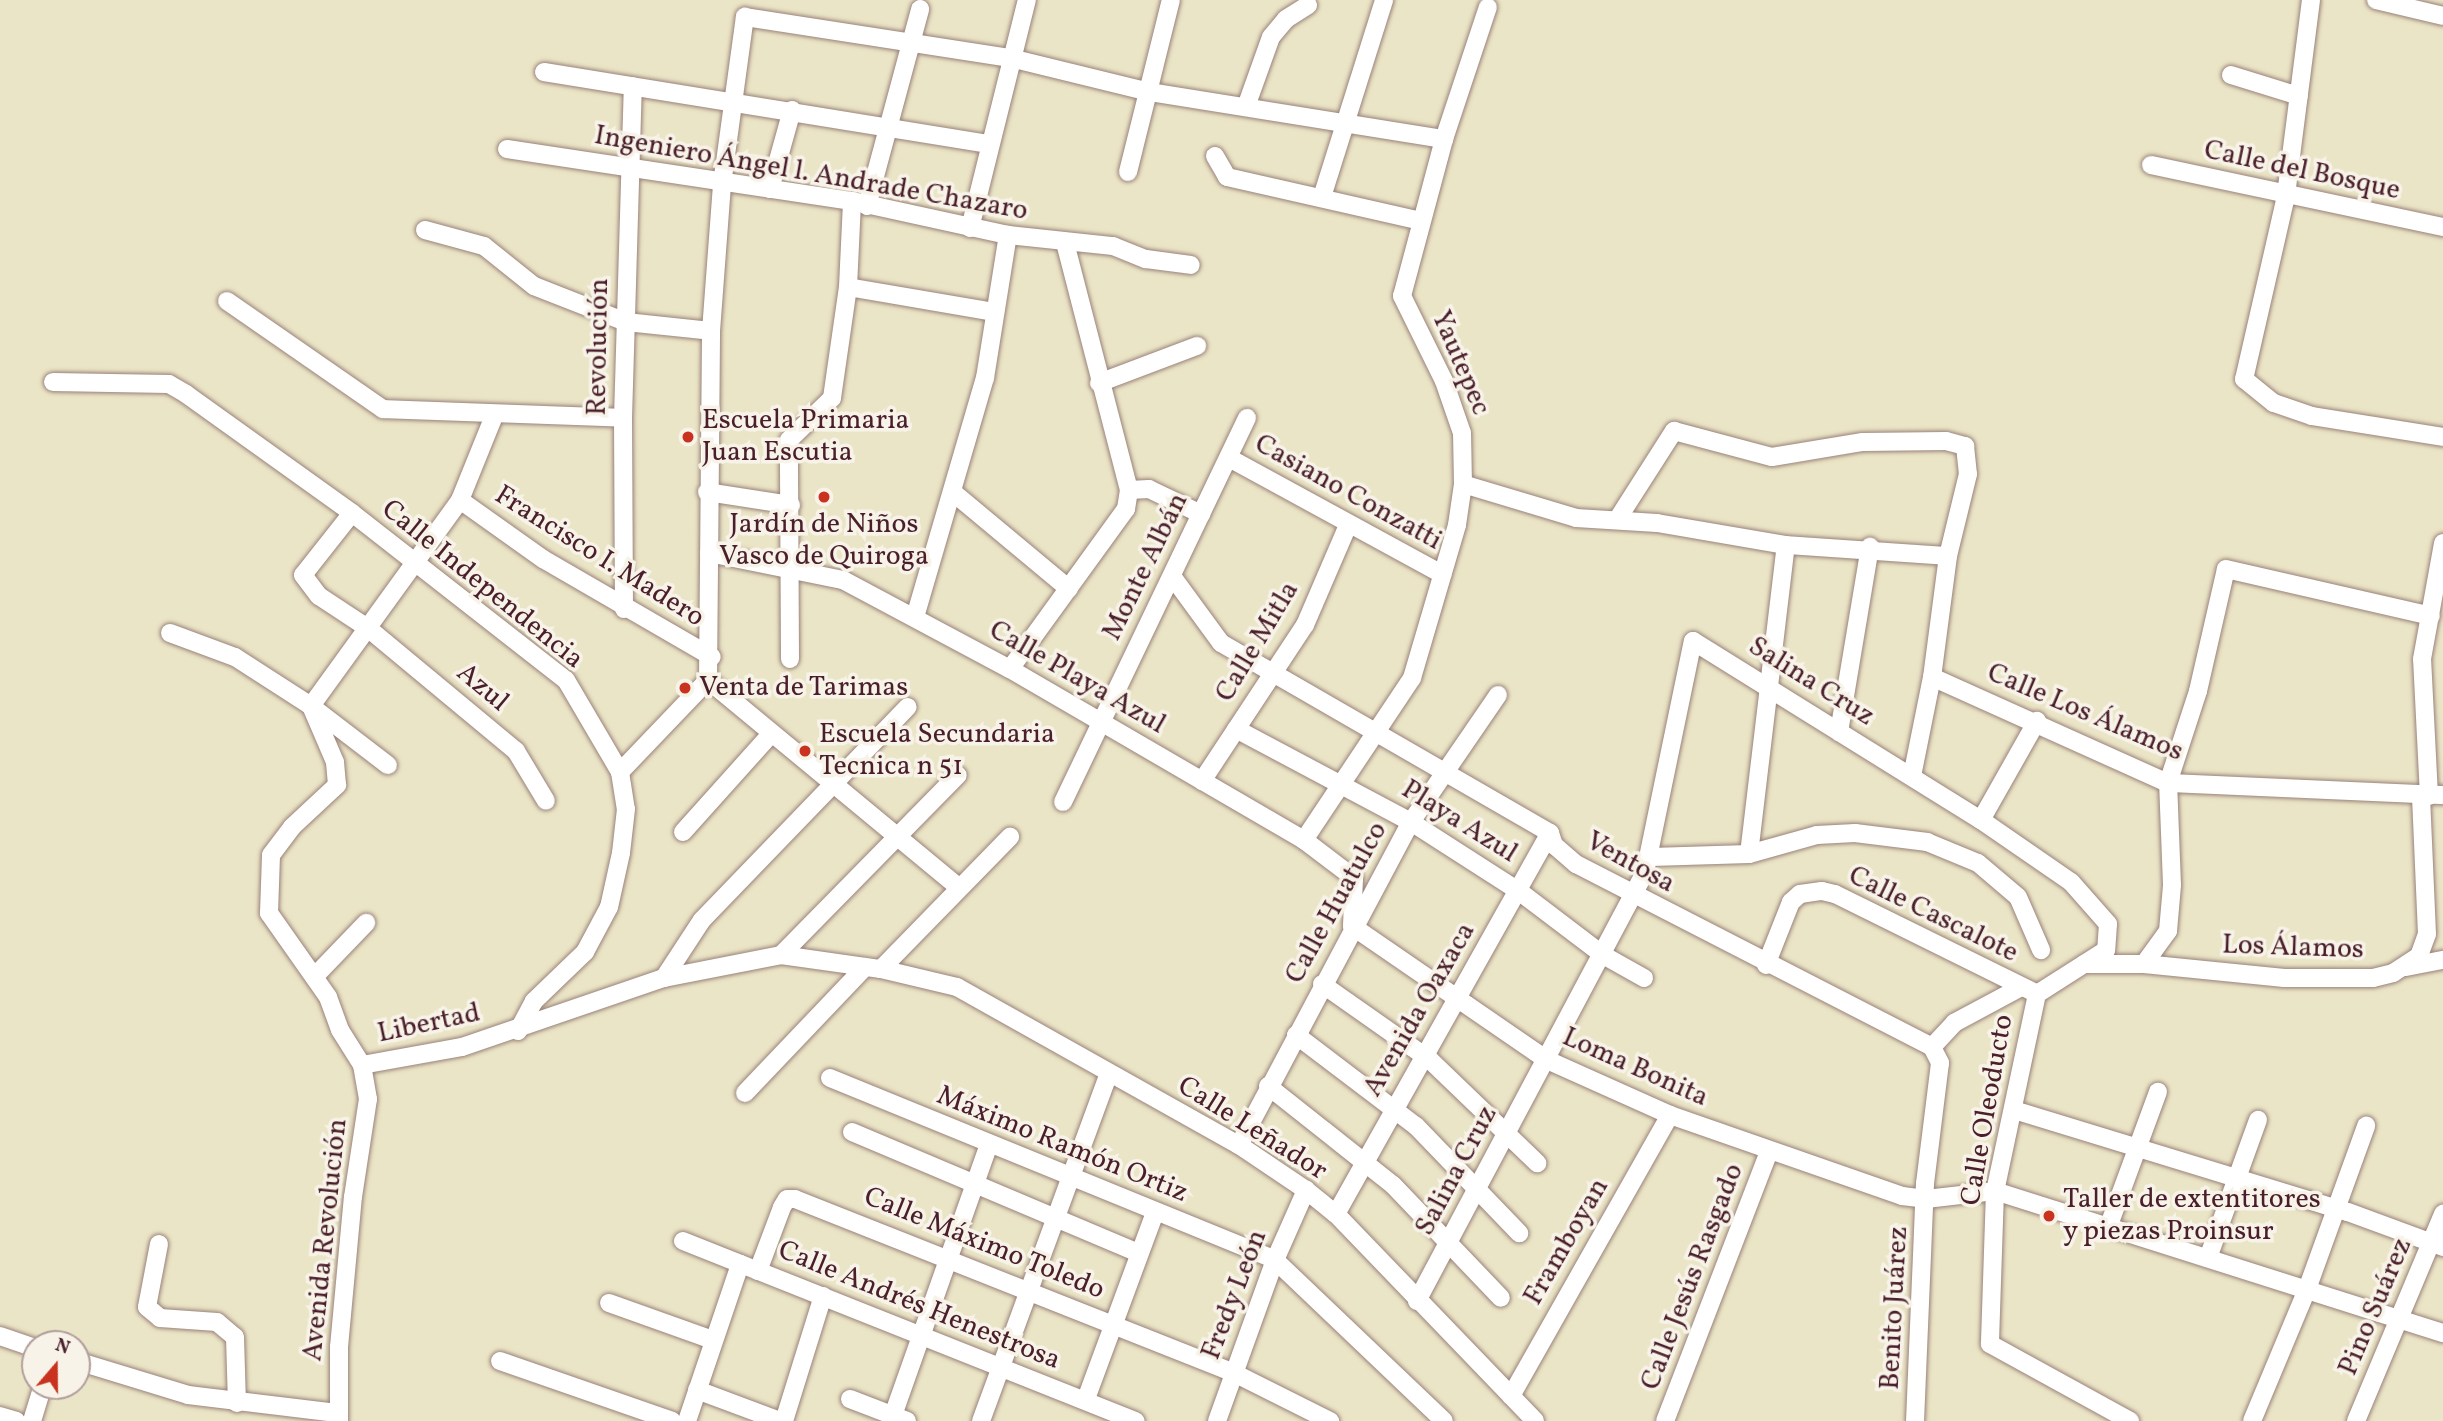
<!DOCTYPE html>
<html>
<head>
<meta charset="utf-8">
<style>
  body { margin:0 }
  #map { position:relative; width:2443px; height:1421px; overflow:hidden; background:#ebe5c7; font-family:Vollkorn,serif }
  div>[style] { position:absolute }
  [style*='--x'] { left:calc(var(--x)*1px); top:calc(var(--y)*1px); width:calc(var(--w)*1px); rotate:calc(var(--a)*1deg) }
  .roads { filter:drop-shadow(0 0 2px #9a8279) drop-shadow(0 0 2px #9a8279) }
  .minor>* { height:18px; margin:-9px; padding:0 9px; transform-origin:9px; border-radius:9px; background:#fff }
  .dots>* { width:19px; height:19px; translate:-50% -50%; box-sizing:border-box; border:4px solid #f7f3e8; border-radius:50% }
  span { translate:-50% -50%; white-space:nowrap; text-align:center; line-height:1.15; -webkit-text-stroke:7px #f7f3e8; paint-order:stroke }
  .street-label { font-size:28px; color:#4a1f2b }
  .poi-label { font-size:28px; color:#4a1f2b }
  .left { translate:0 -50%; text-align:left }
  .north { position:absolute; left:21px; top:1330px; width:70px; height:70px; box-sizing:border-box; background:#f7f3e8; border:2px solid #b29e9c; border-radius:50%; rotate:20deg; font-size:19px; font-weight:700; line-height:28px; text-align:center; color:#4a1f2b }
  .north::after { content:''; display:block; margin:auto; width:24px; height:32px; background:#c8321e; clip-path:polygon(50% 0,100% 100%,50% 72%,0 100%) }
</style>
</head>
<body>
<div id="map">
  <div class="roads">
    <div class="minor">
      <i style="--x:2311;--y:0;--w:198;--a:97.3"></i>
      <i style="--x:2286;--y:196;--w:188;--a:102.9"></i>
      <i style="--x:2244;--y:379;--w:38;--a:39"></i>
      <i style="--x:2274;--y:403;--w:40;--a:18.9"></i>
      <i style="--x:2312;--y:416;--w:133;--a:9.1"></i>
      <i style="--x:2376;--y:0;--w:69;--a:13.4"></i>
      <i style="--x:544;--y:72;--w:451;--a:9.2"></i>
      <i style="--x:2231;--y:75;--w:71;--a:17.2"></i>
      <i style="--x:1247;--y:104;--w:71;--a:-70.3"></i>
      <i style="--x:1271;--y:37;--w:23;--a:-50"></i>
      <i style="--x:1286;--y:19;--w:26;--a:-32"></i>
      <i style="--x:507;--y:149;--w:349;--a:8.6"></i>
      <i style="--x:852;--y:201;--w:160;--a:12.3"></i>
      <i style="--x:1008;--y:235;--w:106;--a:6"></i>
      <i style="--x:1113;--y:246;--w:35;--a:22"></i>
      <i style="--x:1146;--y:259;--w:45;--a:7.6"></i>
      <i style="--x:1215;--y:156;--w:24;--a:60"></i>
      <i style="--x:1227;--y:177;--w:199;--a:12.8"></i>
      <i style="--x:2151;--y:165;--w:299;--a:12"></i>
      <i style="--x:1128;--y:172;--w:177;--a:-76"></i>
      <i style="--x:770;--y:189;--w:82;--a:-74.4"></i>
      <i style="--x:1322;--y:197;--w:207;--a:-72.5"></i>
      <i style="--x:867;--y:206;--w:204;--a:-74.9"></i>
      <i style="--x:970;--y:228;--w:235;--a:-76"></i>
      <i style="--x:425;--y:230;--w:61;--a:15.2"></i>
      <i style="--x:484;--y:246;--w:64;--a:38.7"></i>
      <i style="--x:534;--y:286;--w:99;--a:21.4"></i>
      <i style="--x:626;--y:322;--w:85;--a:6"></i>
      <i style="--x:848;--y:287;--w:149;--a:9.7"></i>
      <i style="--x:227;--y:301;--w:190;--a:34.7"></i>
      <i style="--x:383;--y:409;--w:240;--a:2.1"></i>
      <i style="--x:53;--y:382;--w:116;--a:1"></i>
      <i style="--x:169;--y:384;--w:20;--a:30"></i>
      <i style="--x:186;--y:394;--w:204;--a:35.6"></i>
      <i style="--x:352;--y:513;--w:271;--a:38"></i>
      <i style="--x:566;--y:680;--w:107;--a:59.6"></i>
      <i style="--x:620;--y:772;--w:37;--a:81"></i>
      <i style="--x:626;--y:809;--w:44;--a:96.5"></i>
      <i style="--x:621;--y:853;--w:55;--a:102.5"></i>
      <i style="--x:609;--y:907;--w:51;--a:118.1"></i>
      <i style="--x:585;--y:952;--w:71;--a:136.1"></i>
      <i style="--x:534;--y:1001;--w:34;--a:118"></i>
      <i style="--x:1099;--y:383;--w:105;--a:-20.7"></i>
      <i style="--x:1229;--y:458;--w:243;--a:28.6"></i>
      <i style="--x:1463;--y:484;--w:118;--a:16.7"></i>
      <i style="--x:1576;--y:518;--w:81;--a:3.5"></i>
      <i style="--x:1657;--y:523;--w:131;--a:9.7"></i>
      <i style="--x:1786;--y:545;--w:162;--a:3.9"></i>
      <i style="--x:1129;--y:490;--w:20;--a:-3"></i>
      <i style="--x:1149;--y:489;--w:58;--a:25.7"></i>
      <i style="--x:707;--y:492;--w:85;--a:8.8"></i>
      <i style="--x:955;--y:494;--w:148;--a:39.8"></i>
      <i style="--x:460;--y:500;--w:102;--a:35.4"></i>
      <i style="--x:543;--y:559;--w:195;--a:30.1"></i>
      <i style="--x:352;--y:513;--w:79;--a:128.3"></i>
      <i style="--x:303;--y:575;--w:26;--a:53"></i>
      <i style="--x:319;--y:596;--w:60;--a:33.4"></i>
      <i style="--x:369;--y:629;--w:191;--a:39.7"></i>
      <i style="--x:516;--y:751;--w:58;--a:59"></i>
      <i style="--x:1617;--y:520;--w:106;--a:-57.4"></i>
      <i style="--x:1674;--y:431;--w:101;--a:14.9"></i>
      <i style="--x:1772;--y:457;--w:92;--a:-9.4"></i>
      <i style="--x:1863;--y:442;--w:83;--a:-0.7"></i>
      <i style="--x:1946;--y:441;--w:20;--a:15"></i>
      <i style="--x:1965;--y:446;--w:28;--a:84"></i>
      <i style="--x:1968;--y:474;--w:84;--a:103.7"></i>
      <i style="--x:1948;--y:556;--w:122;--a:97.5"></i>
      <i style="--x:1932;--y:677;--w:101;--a:101.4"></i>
      <i style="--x:709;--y:553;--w:137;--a:11.4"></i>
      <i style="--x:843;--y:580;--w:189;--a:28.1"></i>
      <i style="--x:1010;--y:669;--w:340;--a:30.2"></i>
      <i style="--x:1304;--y:840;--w:63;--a:37.2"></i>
      <i style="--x:1354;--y:878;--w:48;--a:92.4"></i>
      <i style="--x:1352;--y:926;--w:237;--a:34.5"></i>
      <i style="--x:1547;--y:1060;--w:135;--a:24.1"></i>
      <i style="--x:1670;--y:1115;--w:246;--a:19.2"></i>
      <i style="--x:1902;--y:1196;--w:24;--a:7"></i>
      <i style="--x:1926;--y:1199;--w:69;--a:-6.6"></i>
      <i style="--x:1995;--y:1191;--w:470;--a:17.6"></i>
      <i style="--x:1172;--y:576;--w:83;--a:53.8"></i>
      <i style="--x:1221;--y:643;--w:380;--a:30"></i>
      <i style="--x:1550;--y:833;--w:13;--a:72"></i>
      <i style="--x:1554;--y:845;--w:29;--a:41"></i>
      <i style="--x:1576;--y:864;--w:400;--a:27.2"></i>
      <i style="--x:1932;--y:1047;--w:18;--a:63"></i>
      <i style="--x:1940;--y:1063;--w:121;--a:97.1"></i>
      <i style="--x:1925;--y:1183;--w:238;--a:92.4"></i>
      <i style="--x:624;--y:609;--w:191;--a:-90.3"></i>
      <i style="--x:623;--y:418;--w:332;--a:-88.3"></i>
      <i style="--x:915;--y:617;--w:249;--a:-73.7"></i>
      <i style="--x:985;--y:378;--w:145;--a:-80.9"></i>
      <i style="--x:170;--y:633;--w:69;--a:20.3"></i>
      <i style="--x:235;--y:657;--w:90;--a:32.8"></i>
      <i style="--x:311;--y:706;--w:97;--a:37.5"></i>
      <i style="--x:790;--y:659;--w:219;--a:-90.3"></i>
      <i style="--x:789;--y:440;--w:60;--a:-44.3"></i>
      <i style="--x:832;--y:398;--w:112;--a:-81.8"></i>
      <i style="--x:848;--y:287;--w:86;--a:-87.3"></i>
      <i style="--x:1010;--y:669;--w:198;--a:-54.1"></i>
      <i style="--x:1126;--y:509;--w:19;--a:-81"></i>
      <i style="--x:1129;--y:490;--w:256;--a:-104.5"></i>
      <i style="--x:1932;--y:677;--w:259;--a:24.2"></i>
      <i style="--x:2168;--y:783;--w:275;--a:2.5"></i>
      <i style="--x:708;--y:680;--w:326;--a:39.6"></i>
      <i style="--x:1236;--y:729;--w:198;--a:28"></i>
      <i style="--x:1411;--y:822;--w:130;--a:32.7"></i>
      <i style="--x:1520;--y:892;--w:104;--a:37.2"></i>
      <i style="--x:1603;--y:955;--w:47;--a:29.3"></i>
      <i style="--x:1839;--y:732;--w:188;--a:-80.5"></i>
      <i style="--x:620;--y:772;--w:127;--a:-46.3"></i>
      <i style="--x:708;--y:680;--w:349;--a:-89.5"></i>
      <i style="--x:711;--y:331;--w:147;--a:-85.7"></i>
      <i style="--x:722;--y:184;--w:169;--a:-82.2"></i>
      <i style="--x:745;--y:17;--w:268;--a:8.8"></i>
      <i style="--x:1010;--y:58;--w:144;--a:13.7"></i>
      <i style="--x:1150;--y:92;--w:298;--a:9.1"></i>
      <i style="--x:1202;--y:781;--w:187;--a:-56.6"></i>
      <i style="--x:1305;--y:625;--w:109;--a:-66.7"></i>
      <i style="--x:2429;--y:796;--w:137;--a:-92.9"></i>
      <i style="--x:2422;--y:659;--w:118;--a:-79.7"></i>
      <i style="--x:1063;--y:802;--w:426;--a:-64.4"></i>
      <i style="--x:1981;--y:820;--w:114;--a:-60.5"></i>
      <i style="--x:683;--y:832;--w:132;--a:-48.1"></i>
      <i style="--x:1304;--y:840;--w:195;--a:-56.3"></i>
      <i style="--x:1412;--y:678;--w:159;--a:-73.6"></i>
      <i style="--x:1457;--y:525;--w:41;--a:-81.7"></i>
      <i style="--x:1463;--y:484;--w:51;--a:-91.1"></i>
      <i style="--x:1462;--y:433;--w:55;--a:-109.1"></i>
      <i style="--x:1444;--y:381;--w:95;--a:-116.3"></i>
      <i style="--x:1402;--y:296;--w:163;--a:-75"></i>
      <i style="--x:1444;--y:139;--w:139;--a:-71.6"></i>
      <i style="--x:1749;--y:854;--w:311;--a:-83.2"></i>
      <i style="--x:1651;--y:857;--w:98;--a:-1.8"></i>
      <i style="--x:1749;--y:854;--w:71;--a:-15.6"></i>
      <i style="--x:1817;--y:835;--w:38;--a:-3"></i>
      <i style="--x:1855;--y:833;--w:73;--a:7.1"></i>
      <i style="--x:1927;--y:842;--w:55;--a:22.4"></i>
      <i style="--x:1978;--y:863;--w:52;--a:40.4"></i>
      <i style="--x:2018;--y:897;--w:58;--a:66.5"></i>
      <i style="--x:781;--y:955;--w:252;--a:-45.5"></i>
      <i style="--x:2084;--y:964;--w:60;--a:0"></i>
      <i style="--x:2144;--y:964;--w:141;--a:5.7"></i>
      <i style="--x:2284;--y:978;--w:89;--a:0"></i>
      <i style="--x:2373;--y:978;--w:21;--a:-14"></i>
      <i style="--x:2393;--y:973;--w:31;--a:-33"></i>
      <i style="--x:2419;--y:956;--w:23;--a:-70"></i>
      <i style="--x:2427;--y:934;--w:137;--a:-92.5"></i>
      <i style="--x:2144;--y:964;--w:41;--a:-54"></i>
      <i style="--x:2168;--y:931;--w:46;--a:-85"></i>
      <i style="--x:2172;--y:885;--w:102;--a:-92.2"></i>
      <i style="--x:2168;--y:783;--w:97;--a:-71.9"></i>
      <i style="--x:2198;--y:691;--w:125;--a:-77.1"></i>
      <i style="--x:2226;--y:569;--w:210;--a:12.9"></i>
      <i style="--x:1766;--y:965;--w:68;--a:-68.4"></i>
      <i style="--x:1791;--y:902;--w:12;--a:-42"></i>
      <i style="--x:1800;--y:894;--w:22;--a:-8"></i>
      <i style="--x:1822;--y:891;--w:13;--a:13"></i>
      <i style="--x:1835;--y:894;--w:225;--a:26.3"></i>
      <i style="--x:2406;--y:967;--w:38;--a:-11"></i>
      <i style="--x:881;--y:969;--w:185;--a:-45.7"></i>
      <i style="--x:315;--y:976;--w:74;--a:-46.1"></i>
      <i style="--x:664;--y:978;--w:69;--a:-56.8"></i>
      <i style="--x:702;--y:920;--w:296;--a:-46"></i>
      <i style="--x:1322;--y:984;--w:132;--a:35.1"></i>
      <i style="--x:1430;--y:1060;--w:149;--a:43.9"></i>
      <i style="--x:1296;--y:1035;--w:151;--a:37.2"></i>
      <i style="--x:1416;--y:1126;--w:149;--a:46.1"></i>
      <i style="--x:1932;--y:1047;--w:33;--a:-47"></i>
      <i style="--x:1954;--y:1023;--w:76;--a:-28.2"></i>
      <i style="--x:362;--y:1065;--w:102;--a:-10.2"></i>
      <i style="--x:462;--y:1047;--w:213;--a:-18.9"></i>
      <i style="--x:664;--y:978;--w:119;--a:-11.1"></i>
      <i style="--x:781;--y:955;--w:101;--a:8"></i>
      <i style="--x:881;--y:969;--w:78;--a:13.3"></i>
      <i style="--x:957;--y:987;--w:323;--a:29.3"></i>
      <i style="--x:1239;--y:1145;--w:81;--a:33.9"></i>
      <i style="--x:1306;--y:1190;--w:38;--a:39"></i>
      <i style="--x:1336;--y:1214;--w:287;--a:46.1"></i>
      <i style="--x:830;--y:1078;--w:481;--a:22.2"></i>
      <i style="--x:1275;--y:1260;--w:233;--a:43.6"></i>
      <i style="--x:1268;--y:1086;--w:159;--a:38.4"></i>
      <i style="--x:1393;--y:1185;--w:156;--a:46.3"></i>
      <i style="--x:745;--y:1093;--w:174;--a:-46.4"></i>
      <i style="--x:2014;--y:1110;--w:349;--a:17"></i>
      <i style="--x:2348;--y:1212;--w:101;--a:20.2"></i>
      <i style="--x:852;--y:1132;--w:311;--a:22.9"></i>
      <i style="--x:1239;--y:1145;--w:366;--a:-62"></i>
      <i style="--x:1411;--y:822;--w:154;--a:-55.6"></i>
      <i style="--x:1336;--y:1214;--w:437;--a:-60.7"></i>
      <i style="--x:2109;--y:1225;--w:142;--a:-69.8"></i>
      <i style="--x:683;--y:1241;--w:487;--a:21.7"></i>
      <i style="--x:159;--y:1244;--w:64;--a:100.8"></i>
      <i style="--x:147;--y:1307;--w:17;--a:40"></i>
      <i style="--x:160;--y:1318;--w:57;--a:4"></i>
      <i style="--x:217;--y:1322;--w:23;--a:40"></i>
      <i style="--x:235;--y:1337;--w:66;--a:88.3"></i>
      <i style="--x:2208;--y:1258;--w:147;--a:-70.1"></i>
      <i style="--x:758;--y:1271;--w:68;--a:-69.4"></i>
      <i style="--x:782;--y:1207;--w:9;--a:-58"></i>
      <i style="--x:787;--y:1199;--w:8;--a:0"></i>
      <i style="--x:795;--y:1199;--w:470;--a:21.6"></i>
      <i style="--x:1232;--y:1372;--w:110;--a:26.6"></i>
      <i style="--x:1417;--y:1301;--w:486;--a:-62"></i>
      <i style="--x:1645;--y:872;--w:236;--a:-78.3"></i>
      <i style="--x:1693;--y:641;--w:339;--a:31.9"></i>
      <i style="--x:1981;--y:820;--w:109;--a:34.6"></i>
      <i style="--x:2071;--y:882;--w:56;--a:48.6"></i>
      <i style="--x:2108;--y:924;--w:26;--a:94"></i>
      <i style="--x:2106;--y:950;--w:82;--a:147.5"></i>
      <i style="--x:2037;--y:994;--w:201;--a:102"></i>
      <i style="--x:1995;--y:1191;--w:153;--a:91.9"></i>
      <i style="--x:1990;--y:1344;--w:160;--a:28.8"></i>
      <i style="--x:609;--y:1303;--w:110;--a:19.6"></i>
      <i style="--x:0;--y:1336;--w:37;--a:19"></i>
      <i style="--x:77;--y:1361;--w:116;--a:17"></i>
      <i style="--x:188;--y:1395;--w:150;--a:6.9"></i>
      <i style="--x:500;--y:1361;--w:182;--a:19.2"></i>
      <i style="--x:697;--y:1390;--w:89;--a:20.5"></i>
      <i style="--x:1511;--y:1396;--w:323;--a:-60.5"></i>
      <i style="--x:850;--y:1399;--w:61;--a:21.1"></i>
      <i style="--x:1086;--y:1399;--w:199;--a:-69.7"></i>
      <i style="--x:0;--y:1416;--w:17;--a:17"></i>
      <i style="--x:32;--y:1421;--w:37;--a:-73"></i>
      <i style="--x:339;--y:1421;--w:74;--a:-90"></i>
      <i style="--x:339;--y:1347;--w:151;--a:-84.7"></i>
      <i style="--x:353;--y:1197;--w:99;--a:-81.3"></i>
      <i style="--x:368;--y:1099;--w:35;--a:-100"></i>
      <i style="--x:362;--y:1065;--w:41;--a:-122.2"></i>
      <i style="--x:340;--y:1030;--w:35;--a:-110"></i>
      <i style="--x:328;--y:997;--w:103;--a:-125.1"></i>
      <i style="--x:269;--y:913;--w:58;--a:-88"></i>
      <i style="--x:271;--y:855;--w:35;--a:-53"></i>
      <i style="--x:292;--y:827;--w:62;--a:-43"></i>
      <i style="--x:337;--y:785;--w:23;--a:-95"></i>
      <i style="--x:335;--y:762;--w:61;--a:-113.2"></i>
      <i style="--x:311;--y:706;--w:254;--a:-54.1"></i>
      <i style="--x:460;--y:500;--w:91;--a:-68"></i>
      <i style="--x:687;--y:1421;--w:166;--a:-71.3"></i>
      <i style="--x:784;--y:1421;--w:131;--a:-72.7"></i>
      <i style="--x:891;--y:1421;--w:294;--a:-70.5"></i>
      <i style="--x:981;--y:1421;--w:369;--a:-69.8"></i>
      <i style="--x:1217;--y:1421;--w:171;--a:-70.2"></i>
      <i style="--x:1275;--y:1260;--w:77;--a:-66.1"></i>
      <i style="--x:1665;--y:1421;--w:289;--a:-68.9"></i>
      <i style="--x:2252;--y:1421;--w:140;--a:-67.3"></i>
      <i style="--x:2306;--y:1292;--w:177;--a:-70.1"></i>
      <i style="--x:2356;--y:1421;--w:225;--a:-67.2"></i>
    </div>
  </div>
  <div class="dots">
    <i style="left:688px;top:437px;background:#c8321e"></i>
    <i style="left:824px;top:497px;background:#c8321e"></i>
    <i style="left:685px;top:688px;background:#c8321e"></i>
    <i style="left:805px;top:751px;background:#c8321e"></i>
    <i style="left:2049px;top:1216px;background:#c8321e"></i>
  </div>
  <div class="street-label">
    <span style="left:2302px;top:171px;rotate:12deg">Calle del Bosque</span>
    <span style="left:811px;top:174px;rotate:10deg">Ingeniero Ángel l. Andrade Chazaro</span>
    <span style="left:599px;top:347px;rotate:-89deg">Revolución</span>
    <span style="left:1460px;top:363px;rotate:67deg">Yautepec</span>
    <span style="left:1348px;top:493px;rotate:29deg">Casiano Conzatti</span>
    <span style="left:599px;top:557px;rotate:32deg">Francisco I. Madero</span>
    <span style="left:1146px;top:567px;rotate:-64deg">Monte Albán</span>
    <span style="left:482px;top:585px;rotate:39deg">Calle Independencia</span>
    <span style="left:1258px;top:642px;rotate:-59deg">Calle Mitla</span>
    <span style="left:1077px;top:678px;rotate:30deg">Calle Playa Azul</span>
    <span style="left:1811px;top:682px;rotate:32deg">Salina Cruz</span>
    <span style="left:482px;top:688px;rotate:40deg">Azul</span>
    <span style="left:2085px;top:713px;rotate:23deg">Calle Los Álamos</span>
    <span style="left:1459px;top:822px;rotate:32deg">Playa Azul</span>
    <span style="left:1630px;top:863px;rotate:29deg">Ventosa</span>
    <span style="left:1337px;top:903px;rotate:-61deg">Calle Huatulco</span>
    <span style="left:1933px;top:915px;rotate:26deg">Calle Cascalote</span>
    <span style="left:2293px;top:948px;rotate:2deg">Los Álamos</span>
    <span style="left:1420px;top:1010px;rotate:-60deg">Avenida Oaxaca</span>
    <span style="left:429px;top:1024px;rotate:-12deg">Libertad</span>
    <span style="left:1635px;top:1068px;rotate:24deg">Loma Bonita</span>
    <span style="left:1988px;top:1110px;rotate:-80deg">Calle Oleoducto</span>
    <span style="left:1252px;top:1129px;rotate:32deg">Calle Leñador</span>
    <span style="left:1062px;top:1145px;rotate:22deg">Máximo Ramón Ortiz</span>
    <span style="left:1457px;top:1171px;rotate:-62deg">Salina Cruz</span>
    <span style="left:326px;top:1240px;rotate:-84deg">Avenida Revolución</span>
    <span style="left:1567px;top:1242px;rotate:-60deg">Framboyan</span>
    <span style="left:984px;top:1244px;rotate:22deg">Calle Máximo Toledo</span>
    <span style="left:1693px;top:1277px;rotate:-69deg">Calle Jesús Rasgado</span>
    <span style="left:1235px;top:1295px;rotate:-69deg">Fredy León</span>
    <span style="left:919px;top:1306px;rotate:22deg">Calle Andrés Henestrosa</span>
    <span style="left:2376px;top:1307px;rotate:-67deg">Pino Suárez</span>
    <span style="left:1895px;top:1308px;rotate:-87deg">Benito Juárez</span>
  </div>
  <div class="poi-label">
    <span class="left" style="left:702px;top:437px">Escuela Primaria<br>Juan Escutia</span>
    <span style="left:824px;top:541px">Jardín de Niños<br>Vasco de Quiroga</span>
    <span class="left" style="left:699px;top:688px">Venta de Tarimas</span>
    <span class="left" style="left:819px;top:751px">Escuela Secundaria<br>Tecnica n 51</span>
    <span class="left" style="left:2063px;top:1216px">Taller de extentitores<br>y piezas Proinsur</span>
  </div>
  <div class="north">N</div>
</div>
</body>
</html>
